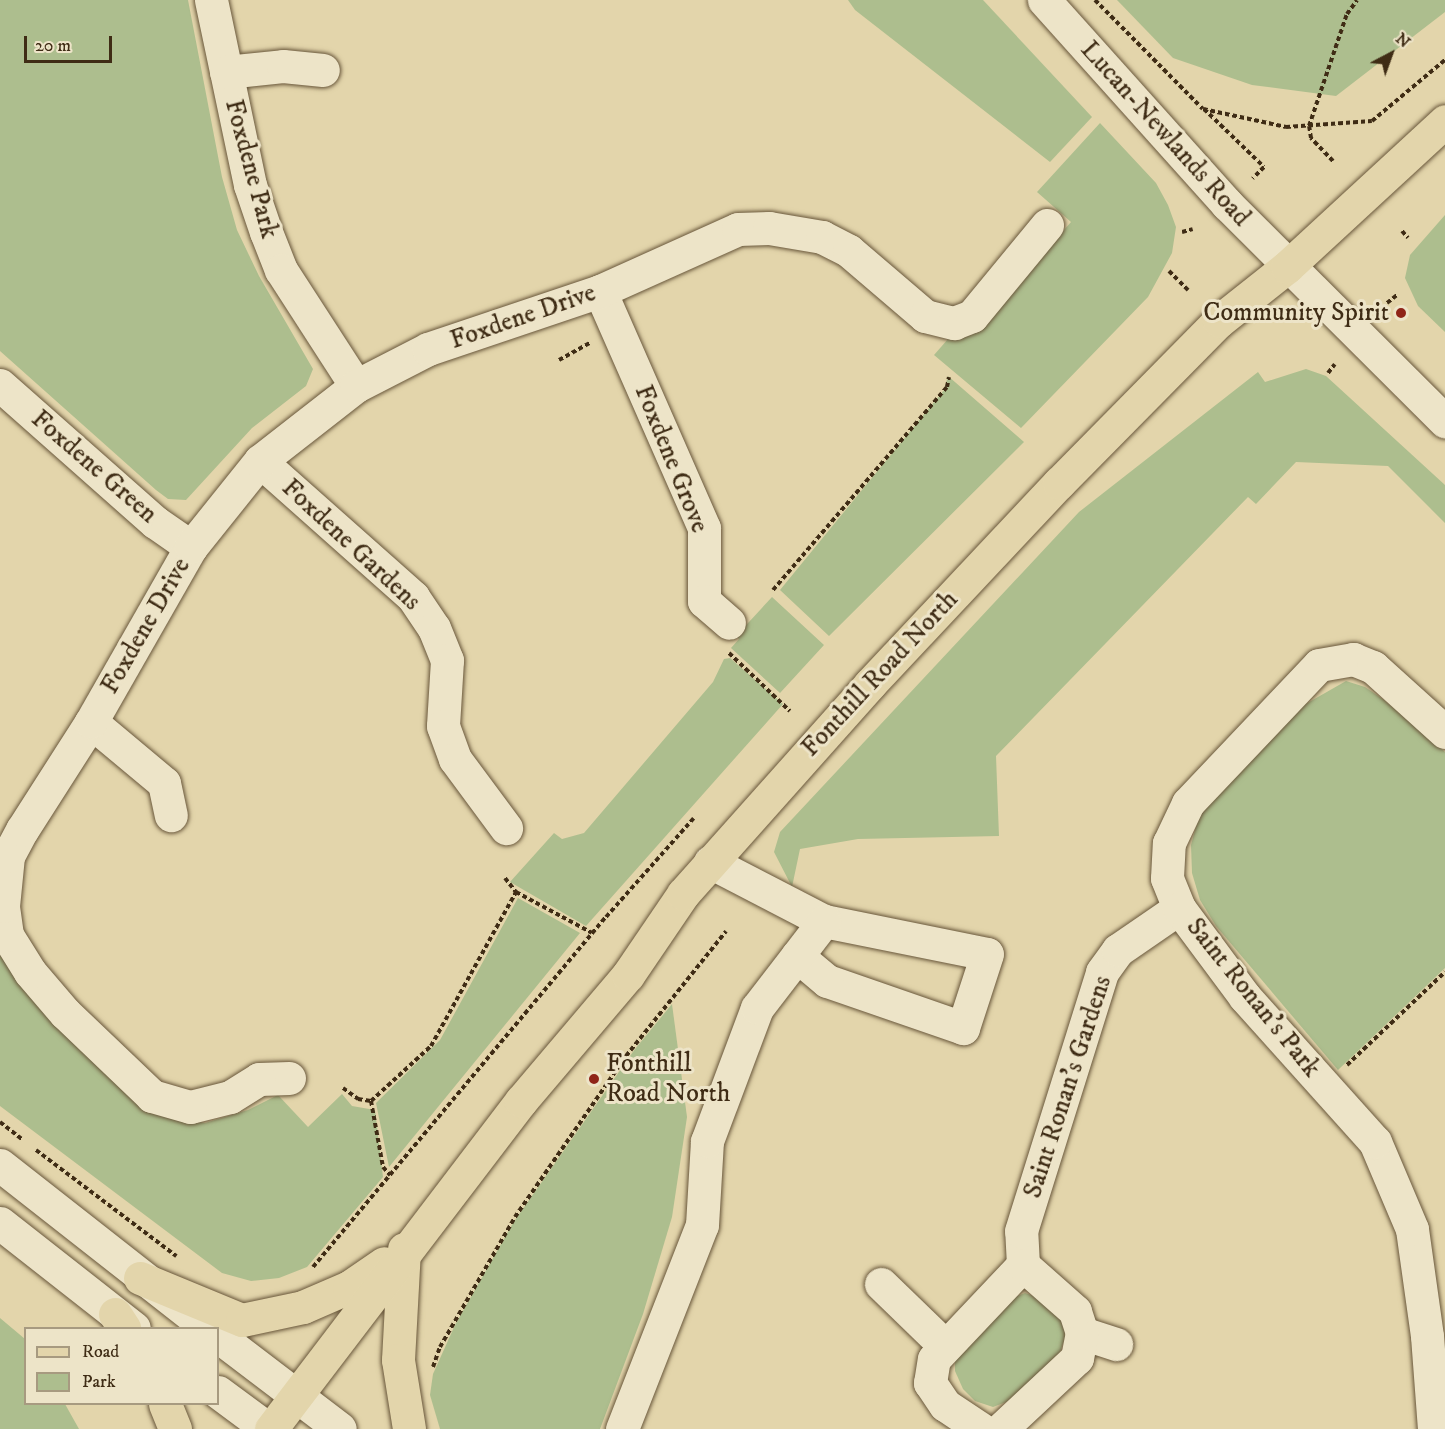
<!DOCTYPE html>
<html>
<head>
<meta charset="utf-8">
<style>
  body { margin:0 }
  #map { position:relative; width:1445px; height:1429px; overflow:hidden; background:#e3d5ab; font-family:"IM FELL DW Pica",serif }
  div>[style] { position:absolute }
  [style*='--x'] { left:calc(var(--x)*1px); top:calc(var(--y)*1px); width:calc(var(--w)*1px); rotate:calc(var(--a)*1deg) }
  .green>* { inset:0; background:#adbe8e }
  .path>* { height:4px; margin-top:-2px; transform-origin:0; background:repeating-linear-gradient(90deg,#3f2c15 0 4.5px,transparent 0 7.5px) }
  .roads { filter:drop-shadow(0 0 2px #68563a) drop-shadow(0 0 2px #68563a) }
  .minor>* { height:33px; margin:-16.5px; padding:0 16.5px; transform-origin:16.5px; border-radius:16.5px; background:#ede4c8 }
  .major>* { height:33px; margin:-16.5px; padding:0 16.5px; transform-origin:16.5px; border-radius:16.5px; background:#e3d5ab }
  .dots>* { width:16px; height:16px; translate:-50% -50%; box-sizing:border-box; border:3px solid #ede4c8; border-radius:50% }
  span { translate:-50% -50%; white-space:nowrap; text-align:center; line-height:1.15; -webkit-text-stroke:6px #ede4c8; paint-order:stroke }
  .street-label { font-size:26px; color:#3f2c15 }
  .poi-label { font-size:26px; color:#3f2c15 }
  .right { translate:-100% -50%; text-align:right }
  .left { translate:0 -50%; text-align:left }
  .legend { position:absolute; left:24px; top:1327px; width:195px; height:78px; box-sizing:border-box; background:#ede4c8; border:2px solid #a79a80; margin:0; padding:8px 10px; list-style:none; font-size:18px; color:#3f2c15 }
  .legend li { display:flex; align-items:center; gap:12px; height:30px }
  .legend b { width:30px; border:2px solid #a79a80 }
  .north { position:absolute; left:1361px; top:24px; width:60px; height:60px; -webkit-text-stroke:4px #ede4c8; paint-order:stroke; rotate:41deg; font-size:16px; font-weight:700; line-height:24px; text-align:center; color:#3f2c15 }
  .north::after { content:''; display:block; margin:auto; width:21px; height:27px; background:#3f2c15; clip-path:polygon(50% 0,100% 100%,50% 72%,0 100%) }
  .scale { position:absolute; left:24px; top:36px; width:88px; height:27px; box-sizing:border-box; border:3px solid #3f2c15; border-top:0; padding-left:8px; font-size:18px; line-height:21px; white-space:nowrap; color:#3f2c15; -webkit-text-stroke:4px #ede4c8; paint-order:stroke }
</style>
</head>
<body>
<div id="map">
  <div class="green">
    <i style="clip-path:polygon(0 0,188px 0,222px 177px,237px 230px,259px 276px,313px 369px,306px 386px,252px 428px,186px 500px,168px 499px,156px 490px,0 351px)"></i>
    <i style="clip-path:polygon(848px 0,983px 0,1092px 117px,1050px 162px,855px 10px)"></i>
    <i style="clip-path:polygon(1117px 0,1445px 0,1445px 12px,1336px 96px,1252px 85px,1173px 58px)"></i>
    <i style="clip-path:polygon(1100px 123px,1156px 183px,1168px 205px,1176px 227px,1172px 253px,1148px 297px,1021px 428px,934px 355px,948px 339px,964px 337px,979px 328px,1071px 222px,1037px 192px)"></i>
    <i style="clip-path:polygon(1445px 215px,1445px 332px,1418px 306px,1405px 278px,1410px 255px)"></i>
    <i style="clip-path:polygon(1306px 369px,1326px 376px,1445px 485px,1445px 523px,1388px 466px,1296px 462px,1256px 504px,1248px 497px,996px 756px,999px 836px,858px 839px,800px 849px,792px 887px,774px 852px,780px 832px,1079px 512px,1258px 372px,1265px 382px)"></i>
    <i style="clip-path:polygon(948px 376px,1024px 442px,829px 636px,780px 590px,944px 390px)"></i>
    <i style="clip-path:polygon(772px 597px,824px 645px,780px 693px,731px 648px,739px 639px,736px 636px)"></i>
    <i style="clip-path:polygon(730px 658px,783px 704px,586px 926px,510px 882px,554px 833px,562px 839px,584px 833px,713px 682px,724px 659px)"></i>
    <i style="clip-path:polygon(1346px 681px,1365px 687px,1384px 700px,1445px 752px,1445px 968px,1338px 1070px,1216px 926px,1200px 900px,1192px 873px,1191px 845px,1198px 819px,1213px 794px,1304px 705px)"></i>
    <i style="clip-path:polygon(518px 898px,580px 933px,389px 1167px,376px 1103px,440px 1040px)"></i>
    <i style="clip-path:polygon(0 955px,37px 1004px,148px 1111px,205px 1123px,248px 1110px,278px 1095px,308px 1127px,342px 1094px,352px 1106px,375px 1110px,383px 1177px,307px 1267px,279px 1278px,251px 1281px,222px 1273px,0 1106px)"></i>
    <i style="clip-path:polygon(672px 1004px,687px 1117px,672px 1217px,643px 1314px,600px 1429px,440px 1429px,430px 1395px,433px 1374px,455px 1325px,513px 1223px,635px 1049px)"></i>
    <i style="clip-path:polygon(1025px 1293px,1046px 1300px,1064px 1317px,1065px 1338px,1057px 1360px,1014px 1399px,993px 1407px,975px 1401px,963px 1389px,955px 1371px,955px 1356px,1004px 1301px)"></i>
    <i style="clip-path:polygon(0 1318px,25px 1339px,26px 1404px,65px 1404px,79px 1429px,0 1429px)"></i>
  </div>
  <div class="path">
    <i style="--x:1095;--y:0;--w:153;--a:45.3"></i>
    <i style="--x:1203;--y:109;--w:85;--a:12.2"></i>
    <i style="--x:1286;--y:127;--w:86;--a:-4"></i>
    <i style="--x:1372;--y:121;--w:95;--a:-39.9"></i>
    <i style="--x:1204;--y:109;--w:83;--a:44"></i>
    <i style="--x:1264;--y:167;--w:16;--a:135"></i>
    <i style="--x:1333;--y:161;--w:32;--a:-134"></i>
    <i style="--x:1311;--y:138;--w:12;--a:-99"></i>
    <i style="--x:1309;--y:126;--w:118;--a:-71.3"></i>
    <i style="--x:1347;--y:14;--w:17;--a:-54"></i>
    <i style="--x:1402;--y:231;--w:9;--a:49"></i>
    <i style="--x:1182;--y:232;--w:11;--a:-15"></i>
    <i style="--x:1169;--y:271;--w:27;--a:45"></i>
    <i style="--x:1387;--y:303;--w:14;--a:-39"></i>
    <i style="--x:559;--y:360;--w:35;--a:-29"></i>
    <i style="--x:1328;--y:373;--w:11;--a:-52"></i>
    <i style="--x:773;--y:590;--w:267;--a:-49.4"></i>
    <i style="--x:947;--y:387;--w:10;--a:-79"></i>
    <i style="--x:729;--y:653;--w:84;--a:43.6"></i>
    <i style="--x:505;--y:878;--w:18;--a:52"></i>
    <i style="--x:516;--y:892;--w:86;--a:28.3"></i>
    <i style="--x:1347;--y:1065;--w:135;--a:-43.5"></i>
    <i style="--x:343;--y:1088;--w:19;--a:36"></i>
    <i style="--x:358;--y:1099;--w:13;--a:9"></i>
    <i style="--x:371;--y:1101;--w:67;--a:79.7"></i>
    <i style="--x:383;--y:1167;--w:11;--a:49"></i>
    <i style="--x:371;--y:1101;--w:81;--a:-42.5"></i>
    <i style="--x:431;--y:1046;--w:176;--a:-61.1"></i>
    <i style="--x:0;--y:1122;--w:29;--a:38"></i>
    <i style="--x:36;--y:1150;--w:176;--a:37.1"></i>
    <i style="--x:313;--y:1267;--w:456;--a:-50.1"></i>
    <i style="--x:606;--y:917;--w:132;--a:-48.4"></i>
    <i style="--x:433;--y:1367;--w:21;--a:-71"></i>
    <i style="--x:440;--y:1347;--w:150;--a:-60"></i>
    <i style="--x:515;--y:1217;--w:196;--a:-55.4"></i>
    <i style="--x:626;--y:1056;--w:160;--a:-51.3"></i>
  </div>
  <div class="roads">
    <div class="minor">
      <i style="--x:211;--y:0;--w:189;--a:78.1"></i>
      <i style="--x:250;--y:185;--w:50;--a:71.2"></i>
      <i style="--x:266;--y:232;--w:41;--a:68.5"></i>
      <i style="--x:281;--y:270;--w:138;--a:57.1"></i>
      <i style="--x:1044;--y:0;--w:274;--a:48.1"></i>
      <i style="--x:1227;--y:204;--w:308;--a:44.9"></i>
      <i style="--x:226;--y:72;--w:57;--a:-6"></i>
      <i style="--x:283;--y:66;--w:40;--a:5.7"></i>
      <i style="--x:600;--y:291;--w:259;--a:66.3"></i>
      <i style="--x:704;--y:528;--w:73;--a:90"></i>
      <i style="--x:704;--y:601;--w:33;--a:41"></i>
      <i style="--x:0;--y:385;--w:207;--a:41.5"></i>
      <i style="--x:155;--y:522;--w:44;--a:34.8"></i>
      <i style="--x:260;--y:461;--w:205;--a:41.6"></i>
      <i style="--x:413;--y:597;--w:37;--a:56"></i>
      <i style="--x:434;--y:628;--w:35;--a:68"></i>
      <i style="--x:447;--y:660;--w:66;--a:93.5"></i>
      <i style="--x:443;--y:726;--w:35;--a:70"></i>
      <i style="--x:455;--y:759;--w:86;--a:53.5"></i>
      <i style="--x:91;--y:722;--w:95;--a:39.9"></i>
      <i style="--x:164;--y:783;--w:33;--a:78"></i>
      <i style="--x:710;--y:862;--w:128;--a:27.4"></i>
      <i style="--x:824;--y:921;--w:166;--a:11.4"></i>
      <i style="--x:987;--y:954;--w:78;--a:108"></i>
      <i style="--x:963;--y:1028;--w:144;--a:-160.9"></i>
      <i style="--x:827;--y:981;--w:39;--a:-140"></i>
      <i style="--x:289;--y:1078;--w:30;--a:178"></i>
      <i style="--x:259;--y:1079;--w:34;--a:148"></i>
      <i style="--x:230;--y:1097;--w:41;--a:166"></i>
      <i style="--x:190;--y:1107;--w:40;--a:-164"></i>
      <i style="--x:152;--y:1096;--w:120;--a:-136.3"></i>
      <i style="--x:65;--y:1013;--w:54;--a:-130.5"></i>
      <i style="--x:30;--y:972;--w:44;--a:-121.9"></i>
      <i style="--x:7;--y:935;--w:29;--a:-98"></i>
      <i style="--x:3;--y:906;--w:50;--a:-84.3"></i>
      <i style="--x:8;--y:856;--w:30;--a:-62"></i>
      <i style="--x:22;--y:830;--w:128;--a:-57.4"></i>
      <i style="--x:91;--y:722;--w:202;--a:-60.3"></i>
      <i style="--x:191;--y:547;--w:110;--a:-51.3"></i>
      <i style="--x:260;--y:461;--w:122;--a:-38"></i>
      <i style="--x:356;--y:386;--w:81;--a:-27.2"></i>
      <i style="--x:428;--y:349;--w:182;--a:-18.6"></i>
      <i style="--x:600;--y:291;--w:151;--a:-24.2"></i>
      <i style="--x:738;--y:229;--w:31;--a:-2"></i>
      <i style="--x:769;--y:228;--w:54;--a:9.6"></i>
      <i style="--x:822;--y:237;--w:30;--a:27"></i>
      <i style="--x:849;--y:251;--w:100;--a:40.5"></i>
      <i style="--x:925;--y:316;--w:30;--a:14"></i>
      <i style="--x:954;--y:323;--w:19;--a:-21"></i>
      <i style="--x:972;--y:316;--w:118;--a:-50.5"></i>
      <i style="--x:0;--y:1165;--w:264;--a:38.1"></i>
      <i style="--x:0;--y:1223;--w:170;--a:38.1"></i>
      <i style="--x:881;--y:1284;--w:89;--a:44.1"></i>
      <i style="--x:1082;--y:1333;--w:36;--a:18"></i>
      <i style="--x:218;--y:1336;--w:153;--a:37.3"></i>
      <i style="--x:218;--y:1392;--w:62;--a:36.5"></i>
      <i style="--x:622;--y:1429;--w:219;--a:-68.6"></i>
      <i style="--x:702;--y:1225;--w:84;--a:-86.6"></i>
      <i style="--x:707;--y:1141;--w:142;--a:-69.4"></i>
      <i style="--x:757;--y:1008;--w:110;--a:-52.4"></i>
      <i style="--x:981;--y:1429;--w:43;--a:-146.3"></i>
      <i style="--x:945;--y:1405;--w:27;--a:-124"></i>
      <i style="--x:930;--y:1383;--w:24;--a:-81"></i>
      <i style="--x:934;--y:1359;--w:129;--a:-46.6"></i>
      <i style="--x:1023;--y:1265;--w:34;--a:-93"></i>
      <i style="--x:1021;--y:1231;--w:271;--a:-72.6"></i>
      <i style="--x:1102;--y:972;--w:27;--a:-54"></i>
      <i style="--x:1118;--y:950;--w:74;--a:-34.5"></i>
      <i style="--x:1001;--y:1429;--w:104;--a:-43.1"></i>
      <i style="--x:1077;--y:1358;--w:25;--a:-79"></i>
      <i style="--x:1082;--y:1333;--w:23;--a:-108"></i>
      <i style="--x:1075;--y:1311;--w:69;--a:-138.5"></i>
      <i style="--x:1434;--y:1429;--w:93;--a:-94.3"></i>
      <i style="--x:1427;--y:1336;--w:108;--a:-98"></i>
      <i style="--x:1412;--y:1229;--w:95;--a:-113"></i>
      <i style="--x:1375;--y:1142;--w:195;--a:-131.9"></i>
      <i style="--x:1245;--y:997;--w:111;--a:-126.6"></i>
      <i style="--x:1179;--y:908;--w:32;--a:-112"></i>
      <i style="--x:1167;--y:878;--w:35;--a:-87"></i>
      <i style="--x:1169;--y:843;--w:44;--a:-64.6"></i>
      <i style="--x:1188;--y:803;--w:190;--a:-46.5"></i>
      <i style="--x:1319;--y:665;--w:35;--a:-10"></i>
      <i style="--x:1353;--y:659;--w:22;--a:22"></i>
      <i style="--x:1373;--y:667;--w:97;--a:42.1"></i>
    </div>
    <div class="major">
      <i style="--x:404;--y:1249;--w:111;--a:93.1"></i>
      <i style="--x:398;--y:1360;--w:70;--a:80.9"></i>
      <i style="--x:140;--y:1278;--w:110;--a:22.4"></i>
      <i style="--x:242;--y:1320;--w:62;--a:-12"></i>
      <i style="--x:303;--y:1307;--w:50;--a:-23.5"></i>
      <i style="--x:349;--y:1287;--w:42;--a:-34.4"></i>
      <i style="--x:115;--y:1314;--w:17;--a:57"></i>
      <i style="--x:165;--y:1404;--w:27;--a:68"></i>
      <i style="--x:271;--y:1429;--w:412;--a:-52.7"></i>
      <i style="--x:521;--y:1101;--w:165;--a:-49.7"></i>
      <i style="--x:628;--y:975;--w:98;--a:-55.8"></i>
      <i style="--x:683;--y:894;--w:281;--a:-48.3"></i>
      <i style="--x:870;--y:684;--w:276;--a:-46.8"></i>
      <i style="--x:1059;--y:483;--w:228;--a:-45.4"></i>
      <i style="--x:1219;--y:321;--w:87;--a:-38.5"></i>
      <i style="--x:1287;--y:267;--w:215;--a:-42.7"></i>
    </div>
  </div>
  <div class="dots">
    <i style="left:1401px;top:313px;background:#8f2418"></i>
    <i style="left:594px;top:1079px;background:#8f2418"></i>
  </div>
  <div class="street-label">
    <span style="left:1165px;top:134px;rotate:48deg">Lucan-Newlands Road</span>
    <span style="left:251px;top:169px;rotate:75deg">Foxdene Park</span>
    <span style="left:523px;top:317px;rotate:-19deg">Foxdene Drive</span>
    <span style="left:671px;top:459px;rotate:68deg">Foxdene Grove</span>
    <span style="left:94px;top:467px;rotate:41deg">Foxdene Green</span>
    <span style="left:351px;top:545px;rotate:43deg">Foxdene Gardens</span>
    <span style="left:146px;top:626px;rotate:-60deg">Foxdene Drive</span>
    <span style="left:880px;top:674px;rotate:-47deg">Fonthill Road North</span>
    <span style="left:1253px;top:998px;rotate:51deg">Saint Ronan's Park</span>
    <span style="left:1068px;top:1087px;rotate:-72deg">Saint Ronan's Gardens</span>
  </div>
  <div class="poi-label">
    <span class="right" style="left:1389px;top:313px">Community Spirit</span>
    <span class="left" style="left:606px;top:1079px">Fonthill<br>Road North</span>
  </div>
  <ul class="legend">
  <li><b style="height:8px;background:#e3d5ab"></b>Road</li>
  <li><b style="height:16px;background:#adbe8e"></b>Park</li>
  </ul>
  <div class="north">N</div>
  <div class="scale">20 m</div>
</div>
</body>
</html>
